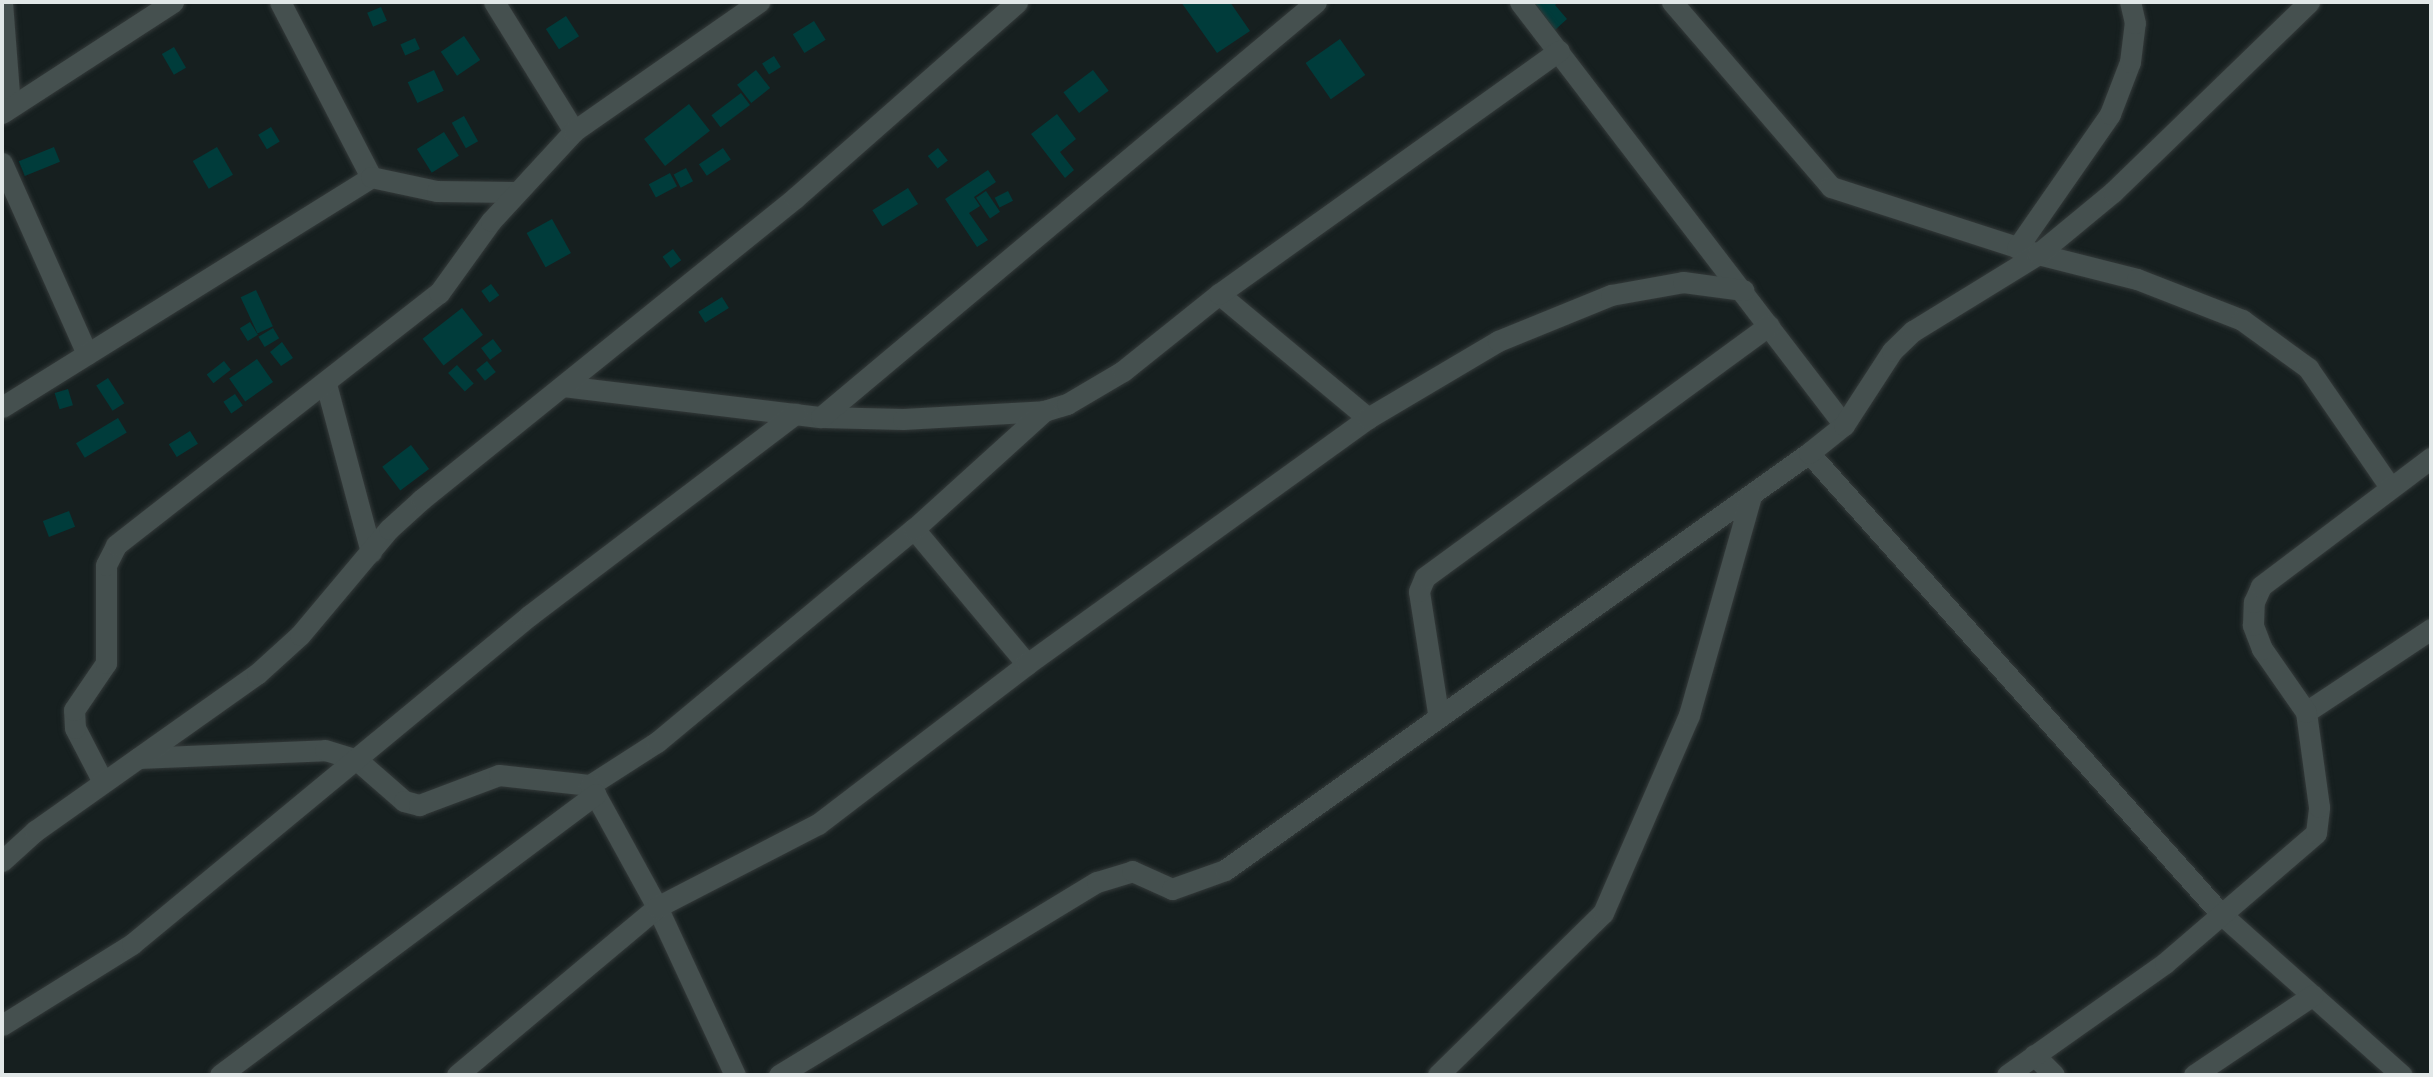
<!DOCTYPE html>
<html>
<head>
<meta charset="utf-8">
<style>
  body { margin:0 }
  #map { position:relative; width:2433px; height:1077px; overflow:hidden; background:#161f1f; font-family:"Alegreya Sans",sans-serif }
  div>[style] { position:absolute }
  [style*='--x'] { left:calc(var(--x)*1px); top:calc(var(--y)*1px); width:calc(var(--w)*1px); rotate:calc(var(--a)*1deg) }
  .building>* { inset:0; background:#003c3b; transform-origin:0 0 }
  .roads { filter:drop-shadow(0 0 2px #343a3a) drop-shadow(0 0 2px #343a3a) }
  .street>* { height:21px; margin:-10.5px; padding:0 10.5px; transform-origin:10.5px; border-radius:10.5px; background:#45504f }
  span { translate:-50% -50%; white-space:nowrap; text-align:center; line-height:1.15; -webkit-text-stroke:7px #050808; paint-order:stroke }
  .frame { position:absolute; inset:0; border:4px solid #e1e7e7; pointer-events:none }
</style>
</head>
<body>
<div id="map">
  <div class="building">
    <i style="clip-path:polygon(1181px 2px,1230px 2px,1250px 31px,1217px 53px)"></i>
    <i style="clip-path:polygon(1534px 2px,1559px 2px,1555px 5px,1567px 19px,1555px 30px)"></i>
    <i style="left:381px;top:7px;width:15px;height:15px;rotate:67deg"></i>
    <i style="left:566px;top:16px;width:24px;height:24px;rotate:57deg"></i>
    <i style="left:814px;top:21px;width:22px;height:25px;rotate:58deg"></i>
    <i style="left:464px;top:36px;width:29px;height:28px;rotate:56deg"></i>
    <i style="left:415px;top:38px;width:12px;height:16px;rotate:66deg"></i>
    <i style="left:1340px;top:39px;width:44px;height:42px;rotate:55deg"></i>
    <i style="left:174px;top:47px;width:24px;height:14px;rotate:60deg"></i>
    <i style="left:774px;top:56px;width:13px;height:14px;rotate:58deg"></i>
    <i style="left:434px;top:70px;width:23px;height:29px;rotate:65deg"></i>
    <i style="left:756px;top:70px;width:23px;height:24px;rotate:52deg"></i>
    <i style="left:1093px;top:70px;width:26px;height:37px;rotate:53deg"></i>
    <i style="left:741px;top:93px;width:15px;height:37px;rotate:53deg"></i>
    <i style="left:689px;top:104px;width:34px;height:57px;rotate:52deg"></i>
    <i style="clip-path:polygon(1057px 114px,1076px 139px,1060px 152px,1074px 170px,1065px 178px,1031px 134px)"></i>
    <i style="left:464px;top:116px;width:29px;height:14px;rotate:61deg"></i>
    <i style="left:271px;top:127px;width:17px;height:15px;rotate:59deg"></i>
    <i style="left:444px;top:132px;width:28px;height:32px;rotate:58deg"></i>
    <i style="left:54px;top:147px;width:16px;height:38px;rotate:68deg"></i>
    <i style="left:217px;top:147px;width:32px;height:28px;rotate:60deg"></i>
    <i style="left:723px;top:148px;width:14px;height:29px;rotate:56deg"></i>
    <i style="left:938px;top:148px;width:16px;height:13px;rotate:52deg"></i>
    <i style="left:686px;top:168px;width:15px;height:14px;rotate:62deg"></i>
    <i style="clip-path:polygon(988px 170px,996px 182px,974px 197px,980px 206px,969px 213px,988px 240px,977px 247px,945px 199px)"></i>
    <i style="left:670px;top:173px;width:15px;height:24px;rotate:62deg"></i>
    <i style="left:908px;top:188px;width:19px;height:42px;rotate:58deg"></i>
    <i style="left:986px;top:191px;width:25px;height:12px;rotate:56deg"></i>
    <i style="left:1008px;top:191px;width:11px;height:15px;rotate:63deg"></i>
    <i style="left:552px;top:219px;width:39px;height:29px;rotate:61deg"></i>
    <i style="left:673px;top:249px;width:14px;height:13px;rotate:54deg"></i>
    <i style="left:491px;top:284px;width:14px;height:12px;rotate:54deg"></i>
    <i style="left:256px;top:290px;width:40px;height:17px;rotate:65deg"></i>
    <i style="left:722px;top:297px;width:13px;height:28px;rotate:58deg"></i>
    <i style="left:462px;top:308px;width:34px;height:50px;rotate:52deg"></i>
    <i style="left:250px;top:322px;width:15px;height:12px;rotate:58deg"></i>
    <i style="left:273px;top:328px;width:12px;height:17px;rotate:59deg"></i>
    <i style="left:493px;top:339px;width:15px;height:15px;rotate:53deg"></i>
    <i style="clip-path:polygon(282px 342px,293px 358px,281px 366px,270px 352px)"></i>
    <i style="left:257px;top:359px;width:28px;height:34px;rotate:55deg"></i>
    <i style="left:224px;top:361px;width:11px;height:22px;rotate:52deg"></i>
    <i style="left:487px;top:361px;width:14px;height:14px;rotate:51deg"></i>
    <i style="left:457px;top:365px;width:25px;height:12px;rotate:48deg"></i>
    <i style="left:108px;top:378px;width:30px;height:14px;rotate:57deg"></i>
    <i style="left:68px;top:389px;width:17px;height:14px;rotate:73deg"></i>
    <i style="left:235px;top:394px;width:14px;height:14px;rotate:56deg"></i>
    <i style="left:118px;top:418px;width:17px;height:49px;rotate:59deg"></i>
    <i style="left:190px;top:431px;width:15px;height:25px;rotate:58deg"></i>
    <i style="left:411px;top:445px;width:30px;height:36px;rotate:53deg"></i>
    <i style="left:69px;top:511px;width:17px;height:28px;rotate:69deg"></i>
  </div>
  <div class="roads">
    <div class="street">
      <i style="--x:2;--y:2;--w:105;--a:85.6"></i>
      <i style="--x:280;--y:2;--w:197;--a:62.5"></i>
      <i style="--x:494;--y:2;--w:152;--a:58.2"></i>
      <i style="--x:1520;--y:2;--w:533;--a:52.55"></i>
      <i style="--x:1672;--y:2;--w:244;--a:49.3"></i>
      <i style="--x:1831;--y:187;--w:218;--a:17.9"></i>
      <i style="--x:2038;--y:254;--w:102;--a:14.2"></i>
      <i style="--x:2137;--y:279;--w:113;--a:21.3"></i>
      <i style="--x:2242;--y:320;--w:82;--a:36"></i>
      <i style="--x:2308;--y:368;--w:145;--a:55.4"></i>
      <i style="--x:2;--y:113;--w:204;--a:-33"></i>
      <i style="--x:2;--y:163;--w:209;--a:66"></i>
      <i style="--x:2017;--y:248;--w:163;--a:-55.2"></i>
      <i style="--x:2110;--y:114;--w:56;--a:-69"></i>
      <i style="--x:2130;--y:62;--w:39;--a:-83"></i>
      <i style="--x:2135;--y:23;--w:22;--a:-103"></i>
      <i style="--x:1219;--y:294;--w:194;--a:39.8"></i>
      <i style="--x:326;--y:384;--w:174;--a:75"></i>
      <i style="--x:563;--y:386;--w:260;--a:6.9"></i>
      <i style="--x:821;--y:417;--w:82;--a:1.4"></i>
      <i style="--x:903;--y:419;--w:141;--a:-3.2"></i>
      <i style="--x:1044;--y:411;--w:24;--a:-17"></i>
      <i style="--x:1067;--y:404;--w:65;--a:-30.5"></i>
      <i style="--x:1123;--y:371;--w:123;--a:-38.7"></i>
      <i style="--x:1219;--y:294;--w:418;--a:-35.6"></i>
      <i style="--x:2;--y:407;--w:435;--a:-31.9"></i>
      <i style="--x:371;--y:177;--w:67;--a:12"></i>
      <i style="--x:437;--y:191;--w:79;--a:0.7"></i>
      <i style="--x:821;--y:417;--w:646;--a:-39.98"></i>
      <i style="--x:1809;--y:453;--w:618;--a:48.21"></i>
      <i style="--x:2221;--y:914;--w:242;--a:41.7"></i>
      <i style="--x:914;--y:529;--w:176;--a:50.1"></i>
      <i style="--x:2306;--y:712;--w:150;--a:-33.6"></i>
      <i style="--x:1438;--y:713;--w:123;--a:-98.9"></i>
      <i style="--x:1419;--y:591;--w:15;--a:-67"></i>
      <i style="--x:1425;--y:577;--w:426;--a:-36.2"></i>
      <i style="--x:138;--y:758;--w:187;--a:-2.4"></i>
      <i style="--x:325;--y:750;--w:34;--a:17"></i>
      <i style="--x:357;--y:760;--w:62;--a:41.1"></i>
      <i style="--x:404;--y:801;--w:16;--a:15"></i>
      <i style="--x:419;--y:805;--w:85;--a:-20.6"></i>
      <i style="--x:499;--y:775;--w:92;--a:6.3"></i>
      <i style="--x:590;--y:785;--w:80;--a:-32.7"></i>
      <i style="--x:657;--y:742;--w:334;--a:-39.7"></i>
      <i style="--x:914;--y:529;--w:176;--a:-42.2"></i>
      <i style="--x:103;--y:782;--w:61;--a:-117.4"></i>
      <i style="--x:75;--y:728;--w:18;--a:-93"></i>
      <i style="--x:74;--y:710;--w:57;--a:-55.8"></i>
      <i style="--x:106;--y:663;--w:98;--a:-90"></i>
      <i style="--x:106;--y:565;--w:22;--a:-63"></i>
      <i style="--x:116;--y:545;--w:410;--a:-38"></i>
      <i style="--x:439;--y:293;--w:89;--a:-54.2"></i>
      <i style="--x:491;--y:221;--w:122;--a:-47.3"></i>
      <i style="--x:574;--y:131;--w:226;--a:-34.9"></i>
      <i style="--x:590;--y:785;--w:139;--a:61.2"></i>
      <i style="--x:657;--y:907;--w:185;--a:65.1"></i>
      <i style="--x:2;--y:861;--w:45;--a:-42.3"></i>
      <i style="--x:35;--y:831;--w:272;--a:-35.3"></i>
      <i style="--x:257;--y:674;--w:58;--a:-42.2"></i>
      <i style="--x:300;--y:635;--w:138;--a:-50"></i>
      <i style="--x:389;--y:529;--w:45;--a:-42.3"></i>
      <i style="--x:422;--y:499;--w:479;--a:-38.9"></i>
      <i style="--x:795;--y:198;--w:296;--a:-41.4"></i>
      <i style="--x:2;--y:1025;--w:153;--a:-31.9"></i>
      <i style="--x:132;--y:944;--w:516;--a:-39.58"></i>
      <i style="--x:530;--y:615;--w:333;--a:-37.2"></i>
      <i style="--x:2034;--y:1055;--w:28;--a:45"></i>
      <i style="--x:220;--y:1075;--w:469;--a:-36.8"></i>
      <i style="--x:457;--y:1075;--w:261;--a:-40"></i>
      <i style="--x:657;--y:907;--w:181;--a:-27.3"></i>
      <i style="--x:818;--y:824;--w:263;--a:-37.4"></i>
      <i style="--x:1027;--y:664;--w:420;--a:-35.8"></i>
      <i style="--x:1368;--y:418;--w:151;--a:-30.6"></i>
      <i style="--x:1498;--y:341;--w:122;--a:-22.2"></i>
      <i style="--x:1611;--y:295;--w:73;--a:-10.2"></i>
      <i style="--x:1683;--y:282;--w:61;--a:7.6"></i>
      <i style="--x:779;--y:1075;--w:372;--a:-31.3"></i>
      <i style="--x:1097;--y:882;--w:37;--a:-17"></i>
      <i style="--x:1132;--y:871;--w:44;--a:24.2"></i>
      <i style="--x:1172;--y:889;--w:56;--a:-19.7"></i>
      <i style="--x:1225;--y:870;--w:718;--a:-35.53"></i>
      <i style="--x:1809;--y:453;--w:45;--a:-38.7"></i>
      <i style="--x:1844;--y:425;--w:88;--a:-57"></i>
      <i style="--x:1892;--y:351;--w:29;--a:-44"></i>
      <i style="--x:1913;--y:331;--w:147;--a:-31.6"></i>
      <i style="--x:2038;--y:254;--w:97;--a:-39.6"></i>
      <i style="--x:2113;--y:192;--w:273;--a:-44.1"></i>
      <i style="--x:1438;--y:1075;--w:231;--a:-44.5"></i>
      <i style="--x:1603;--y:913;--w:216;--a:-66.5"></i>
      <i style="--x:1689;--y:715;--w:228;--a:-74.2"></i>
      <i style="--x:2007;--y:1075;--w:194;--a:-35.3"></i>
      <i style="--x:2165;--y:963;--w:199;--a:-40.7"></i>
      <i style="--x:2316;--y:833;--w:26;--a:-83"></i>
      <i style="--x:2319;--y:807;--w:96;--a:-97.8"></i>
      <i style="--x:2306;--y:712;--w:77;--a:-124.9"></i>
      <i style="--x:2262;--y:649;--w:26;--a:-111"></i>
      <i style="--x:2253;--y:625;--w:23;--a:-88"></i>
      <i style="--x:2254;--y:602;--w:17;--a:-66"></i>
      <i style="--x:2261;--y:586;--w:213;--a:-37"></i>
      <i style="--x:2194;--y:1075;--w:143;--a:-33.9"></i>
    </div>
  </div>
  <div class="frame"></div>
</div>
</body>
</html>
